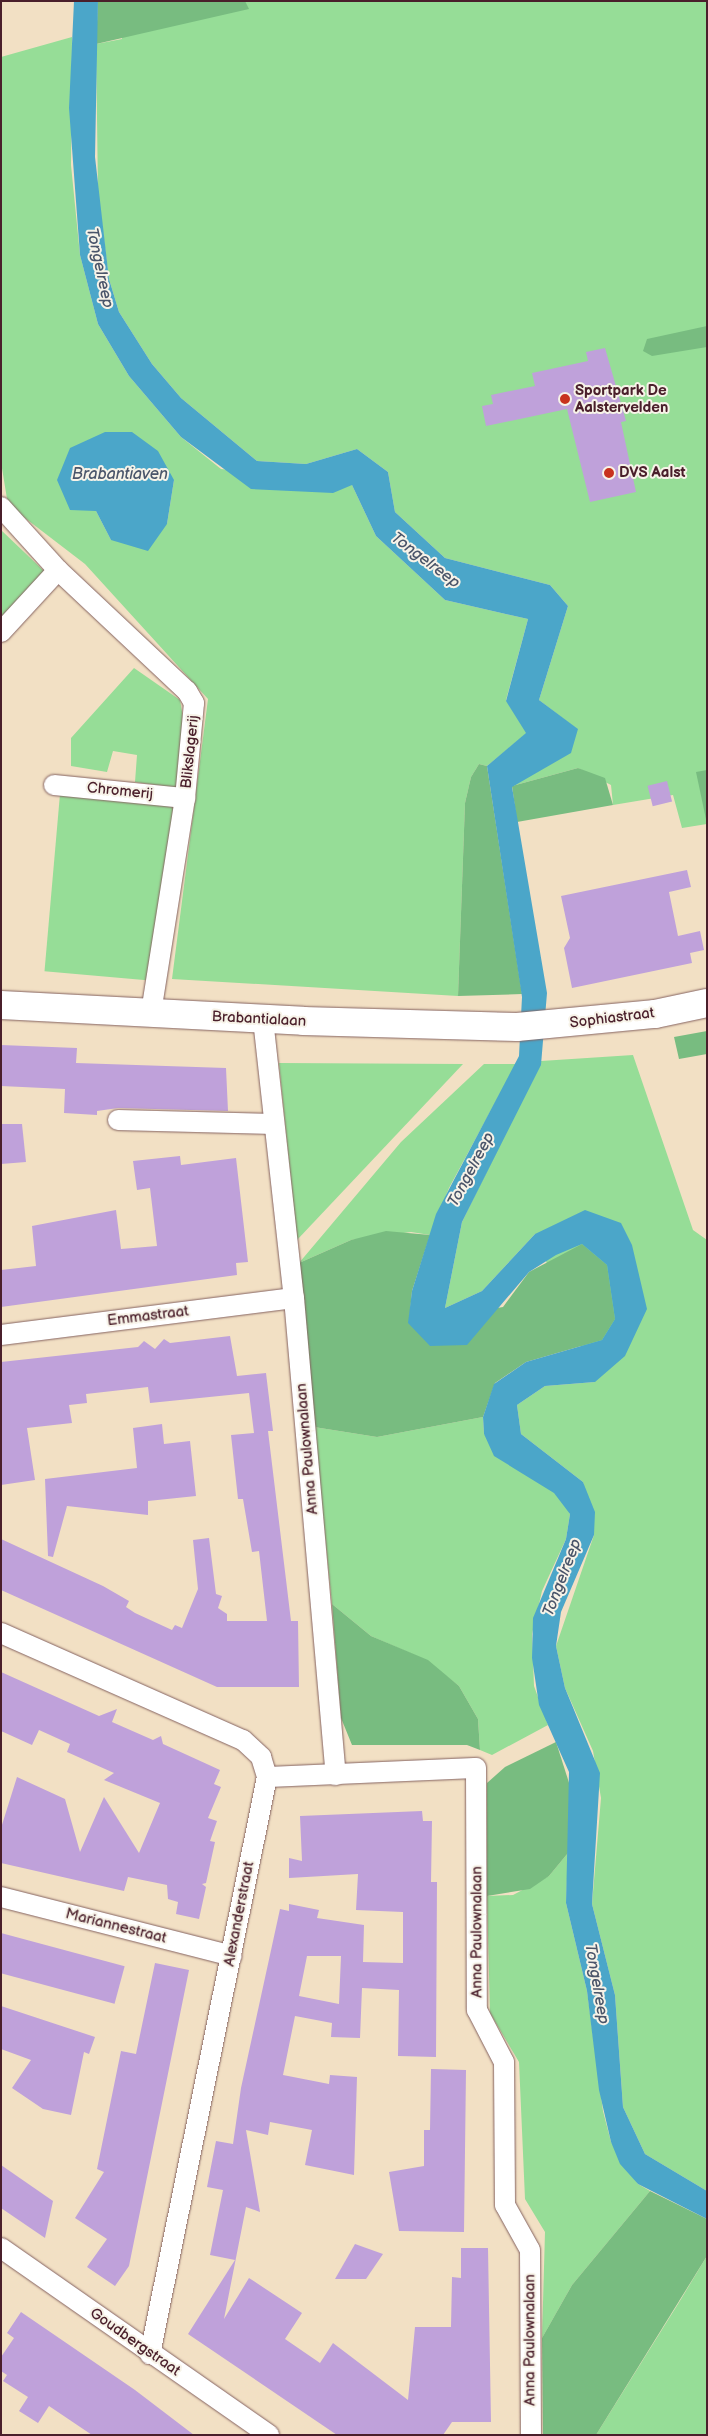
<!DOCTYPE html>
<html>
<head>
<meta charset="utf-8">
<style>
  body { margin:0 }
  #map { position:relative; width:708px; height:2436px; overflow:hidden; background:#f2e0c4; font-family:"Balsamiq Sans",sans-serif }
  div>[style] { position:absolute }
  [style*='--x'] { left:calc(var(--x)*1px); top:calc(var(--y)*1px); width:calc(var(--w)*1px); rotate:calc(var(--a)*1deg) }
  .green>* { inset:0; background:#96dd97; transform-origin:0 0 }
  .forest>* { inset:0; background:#78bc80 }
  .water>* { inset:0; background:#4ba6c9 }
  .building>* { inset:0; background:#bfa1da; transform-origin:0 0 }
  .roads { filter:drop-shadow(0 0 1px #856361) drop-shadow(0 0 1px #856361) }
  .street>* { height:20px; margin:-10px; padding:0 10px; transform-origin:10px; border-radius:10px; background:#fff }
  .secondary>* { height:28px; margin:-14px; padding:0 14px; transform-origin:14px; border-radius:14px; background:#fff }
  .dots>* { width:14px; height:14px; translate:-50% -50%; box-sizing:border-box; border:2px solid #f7f3e8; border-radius:50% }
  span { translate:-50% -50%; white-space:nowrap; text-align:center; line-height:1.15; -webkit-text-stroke:4px #f7f3e8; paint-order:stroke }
  .poi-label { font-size:15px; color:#4a1f2b; font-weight:700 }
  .left { translate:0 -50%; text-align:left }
  .street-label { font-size:15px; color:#4a1f2b }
  .water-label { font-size:16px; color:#4a556a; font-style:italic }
  .frame { position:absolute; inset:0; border:2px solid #4a1f2b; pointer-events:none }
</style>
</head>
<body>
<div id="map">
  <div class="green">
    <i style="clip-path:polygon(124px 1px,707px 1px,707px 824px,682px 828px,673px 795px,613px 805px,611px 785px,578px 768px,512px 786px,577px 729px,539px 700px,568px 606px,550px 585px,445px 558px,395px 512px,388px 472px,357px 449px,306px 464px,257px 461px,181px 398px,152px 364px,119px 312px,109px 279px,98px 192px,96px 44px,122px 39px)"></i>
    <i style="clip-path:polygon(evenodd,72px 37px,71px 165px,80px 255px,98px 324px,129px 376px,181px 437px,221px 469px,352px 485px,376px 536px,445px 600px,528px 619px,506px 700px,527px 733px,487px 766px,479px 764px,471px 777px,465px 803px,458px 996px,172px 979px,208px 699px,85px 564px,8px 505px,1px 462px,1px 57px,72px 37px,174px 480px,167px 524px,111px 540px,96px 511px,174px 480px)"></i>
    <i style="clip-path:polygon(1px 530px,44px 571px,1px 620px)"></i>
    <i style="clip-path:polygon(134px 668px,180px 700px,185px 729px,176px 788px,135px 782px,137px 755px,113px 751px,107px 772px,71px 766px,71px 738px)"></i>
    <i style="left:60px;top:794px;width:114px;height:178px;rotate:5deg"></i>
    <i style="clip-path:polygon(633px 1055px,693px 1230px,707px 1240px,707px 2191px,645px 2154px,623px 2107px,615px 1995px,592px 1904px,601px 1798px,593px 1751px,565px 1688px,556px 1646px,594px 1535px,583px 1482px,521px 1434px,517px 1405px,545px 1386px,595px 1382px,535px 1234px,482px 1291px,445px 1308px,462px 1222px,541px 1061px)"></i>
    <i style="clip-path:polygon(279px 1063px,463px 1064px,297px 1240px)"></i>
    <i style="clip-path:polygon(484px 1064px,516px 1064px,449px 1188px,430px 1235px,411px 1232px,351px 1240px,299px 1263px,401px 1142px)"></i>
    <i style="clip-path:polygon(483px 1417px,484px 1434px,565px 1501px,570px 1514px,566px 1539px,542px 1591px,532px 1634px,534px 1686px,548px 1725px,492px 1755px,480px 1750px,478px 1719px,459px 1686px,426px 1660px,371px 1636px,332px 1604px,314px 1427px,377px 1437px)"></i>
    <i style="clip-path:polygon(568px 1853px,566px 1903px,587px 1991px,603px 2111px,611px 2142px,638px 2184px,650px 2191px,572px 2285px,542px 2338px,545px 2232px,525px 2199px,519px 2062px,490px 2013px,487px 1896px,513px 1895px,549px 1876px)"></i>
    <i style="clip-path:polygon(707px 2256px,707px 2435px,596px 2435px,678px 2304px)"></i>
  </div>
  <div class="forest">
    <i style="clip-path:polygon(98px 1px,245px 1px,249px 9px,96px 44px)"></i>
    <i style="clip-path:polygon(707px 326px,707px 347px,652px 356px,643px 351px,647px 339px)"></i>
    <i style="clip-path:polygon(479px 764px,487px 766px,522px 994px,458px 996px,465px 803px,471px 777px)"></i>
    <i style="clip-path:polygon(578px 768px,605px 778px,613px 805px,517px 822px,512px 786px)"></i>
    <i style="clip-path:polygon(707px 770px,707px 824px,696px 772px)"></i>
    <i style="clip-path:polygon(707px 1031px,707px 1054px,679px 1059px,674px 1037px)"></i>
    <i style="clip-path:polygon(386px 1231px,430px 1235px,412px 1291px,409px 1323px,503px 1307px,529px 1272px,582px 1244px,607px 1265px,615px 1319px,602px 1340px,526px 1362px,495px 1383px,483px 1417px,377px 1437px,314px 1427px,299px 1263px,351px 1240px)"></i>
    <i style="clip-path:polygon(332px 1604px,371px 1636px,428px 1660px,459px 1686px,478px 1719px,480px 1750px,467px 1745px,352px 1745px,341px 1718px)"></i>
    <i style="clip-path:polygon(556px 1742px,571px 1789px,568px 1853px,549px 1876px,530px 1889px,487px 1896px,487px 1783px,505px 1767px)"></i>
    <i style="clip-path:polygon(650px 2191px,707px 2219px,707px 2256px,596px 2435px,543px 2435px,542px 2338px,572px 2285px)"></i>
  </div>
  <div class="water">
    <i style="clip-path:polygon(74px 1px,98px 1px,95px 157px,109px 279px,119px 312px,152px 364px,181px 398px,257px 461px,306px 464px,357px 449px,388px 472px,395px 512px,445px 558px,550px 585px,568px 606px,539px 700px,578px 729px,571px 753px,512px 787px,547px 993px,541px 1065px,462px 1222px,445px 1308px,482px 1291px,535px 1234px,585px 1210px,621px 1223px,632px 1245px,647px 1309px,625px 1356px,595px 1382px,545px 1386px,517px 1405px,521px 1434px,583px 1482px,595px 1512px,594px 1535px,561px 1612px,556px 1646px,565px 1688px,600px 1773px,592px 1904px,615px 1995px,623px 2107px,645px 2154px,707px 2191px,707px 2219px,638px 2184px,620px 2164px,611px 2142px,599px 2090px,587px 1991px,566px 1903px,569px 1772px,539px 1705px,532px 1658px,533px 1618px,566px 1539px,570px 1514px,554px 1493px,494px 1456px,484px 1434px,483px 1417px,494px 1384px,526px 1362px,602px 1340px,615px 1319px,607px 1265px,582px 1244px,556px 1255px,529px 1272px,467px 1345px,430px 1346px,408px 1323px,412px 1291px,436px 1214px,519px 1056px,522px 997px,487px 766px,526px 733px,506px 701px,528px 619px,445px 600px,376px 536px,352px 485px,333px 493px,251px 489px,181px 437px,129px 376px,98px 324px,80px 255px,69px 108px)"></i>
    <i style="clip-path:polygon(105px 432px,132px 432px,158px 451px,174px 480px,167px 524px,148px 551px,111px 540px,96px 511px,70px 510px,57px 480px,70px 448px)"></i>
  </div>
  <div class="building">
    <i style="clip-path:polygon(605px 348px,626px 421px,621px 422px,636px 492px,590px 502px,567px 409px,486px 426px,482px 406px,493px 404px,491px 395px,535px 386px,532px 373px,588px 361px,586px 352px)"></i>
    <i style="left:667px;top:781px;width:21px;height:20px;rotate:76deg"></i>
    <i style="clip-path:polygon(687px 870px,691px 887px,669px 892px,678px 936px,700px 931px,704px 950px,690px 953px,692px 963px,572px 988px,564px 948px,570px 938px,561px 896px)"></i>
    <i style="clip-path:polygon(1px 1045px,77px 1048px,76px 1063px,226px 1068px,228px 1111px,118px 1108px,97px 1111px,97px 1115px,64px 1113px,65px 1089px,1px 1086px)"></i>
    <i style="clip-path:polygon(1px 1124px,22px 1124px,26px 1162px,1px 1164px)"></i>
    <i style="clip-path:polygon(180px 1156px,181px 1165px,236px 1158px,248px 1262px,236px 1263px,237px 1275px,1px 1307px,1px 1270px,36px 1266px,32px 1226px,116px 1210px,121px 1249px,157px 1246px,150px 1188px,137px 1190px,133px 1161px)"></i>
    <i style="clip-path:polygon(230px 1336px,237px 1376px,266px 1373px,273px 1431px,268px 1431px,291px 1621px,298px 1621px,299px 1687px,217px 1687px,1px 1590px,1px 1539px,103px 1586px,129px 1601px,126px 1607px,135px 1613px,172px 1630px,175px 1625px,182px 1628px,198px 1589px,193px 1540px,209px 1538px,216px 1594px,222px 1596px,218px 1608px,227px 1614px,227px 1621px,267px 1621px,259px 1551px,252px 1552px,243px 1499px,238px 1499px,231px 1435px,254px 1433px,249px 1393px,150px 1403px,148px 1387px,86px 1394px,87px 1403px,69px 1405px,72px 1423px,27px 1428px,35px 1480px,1px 1485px,1px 1362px,138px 1347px,144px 1341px,155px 1349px,164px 1339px,170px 1343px)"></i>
    <i style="clip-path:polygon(162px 1424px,164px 1444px,190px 1441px,196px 1496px,148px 1501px,148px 1515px,67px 1506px,53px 1557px,48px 1556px,45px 1479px,137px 1468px,133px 1428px)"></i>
    <i style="clip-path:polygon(1px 1672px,99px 1716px,117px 1709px,112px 1722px,153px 1740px,161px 1736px,163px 1744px,220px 1770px,214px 1784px,221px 1787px,208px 1818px,217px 1821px,210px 1841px,215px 1842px,206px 1883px,202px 1884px,206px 1887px,199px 1919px,176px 1914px,178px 1902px,168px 1899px,167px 1885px,128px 1877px,124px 1891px,1px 1863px,1px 1828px,17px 1777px,65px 1799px,80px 1852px,104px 1797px,139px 1853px,160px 1803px,104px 1780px,114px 1773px,67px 1752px,70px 1744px,39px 1730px,32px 1745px,1px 1731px)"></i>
    <i style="clip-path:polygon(evenodd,422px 1811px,423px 1821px,432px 1821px,431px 1882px,437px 1882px,436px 2057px,398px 2056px,399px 1990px,362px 1988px,360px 2038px,331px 2037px,332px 2023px,295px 2016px,283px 2075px,329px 2084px,330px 2075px,357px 2077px,354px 2175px,305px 2165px,312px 2130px,270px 2122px,268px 2135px,246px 2130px,260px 2212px,246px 2207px,224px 2319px,249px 2278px,302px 2313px,285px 2339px,320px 2363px,333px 2343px,408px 2400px,415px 2327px,451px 2327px,452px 2277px,461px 2278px,461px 2248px,488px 2248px,491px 2422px,452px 2422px,443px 2435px,337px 2435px,188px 2334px,235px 2260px,210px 2255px,223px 2190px,207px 2187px,216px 2141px,233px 2144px,241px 2088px,280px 1909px,289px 1911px,289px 1904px,319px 1910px,317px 1918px,364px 1925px,363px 1962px,403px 1963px,403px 1912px,356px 1910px,358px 1874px,289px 1878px,289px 1858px,302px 1861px,300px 1816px,422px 1811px,307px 1956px,341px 1956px,339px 2004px,299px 1996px,307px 1956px)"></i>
    <i style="left:1px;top:1933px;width:128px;height:39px;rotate:15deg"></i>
    <i style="clip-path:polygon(155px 1963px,189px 1970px,129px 2266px,115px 2286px,87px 2267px,107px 2239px,75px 2218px,104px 2172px,97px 2169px,121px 2051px,136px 2054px)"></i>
    <i style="clip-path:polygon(1px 2006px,95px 2037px,89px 2054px,84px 2052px,71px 2115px,43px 2109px,12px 2088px,31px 2060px,1px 2049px)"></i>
    <i style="clip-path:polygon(431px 2069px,466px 2070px,464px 2232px,399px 2231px,389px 2172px,424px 2166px,424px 2130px,430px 2130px)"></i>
    <i style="clip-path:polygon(1px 2165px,53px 2201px,45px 2238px,1px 2208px)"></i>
    <i style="clip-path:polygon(355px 2244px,383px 2254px,366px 2279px,335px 2279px)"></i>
    <i style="clip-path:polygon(21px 2312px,135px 2390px,194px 2435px,92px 2435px,49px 2406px,38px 2423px,19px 2411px,28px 2397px,3px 2381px,7px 2375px,1px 2371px,1px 2357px,14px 2338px,7px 2333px)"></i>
  </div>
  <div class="roads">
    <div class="street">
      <i style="--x:1;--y:507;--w:85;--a:47.9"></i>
      <i style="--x:58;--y:570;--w:177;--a:43.2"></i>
      <i style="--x:187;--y:691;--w:14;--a:60"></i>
      <i style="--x:194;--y:703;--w:95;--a:95.4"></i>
      <i style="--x:185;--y:798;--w:218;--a:99"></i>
      <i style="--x:1;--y:632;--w:84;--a:-47.4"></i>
      <i style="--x:54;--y:785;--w:132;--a:5.7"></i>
      <i style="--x:263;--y:1019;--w:281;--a:83.7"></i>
      <i style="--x:294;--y:1298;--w:479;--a:85"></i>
      <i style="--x:118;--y:1120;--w:156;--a:1.5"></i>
      <i style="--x:1;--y:1335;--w:295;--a:-7.2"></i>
      <i style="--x:1;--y:1633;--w:265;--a:23.9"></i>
      <i style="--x:243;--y:1740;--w:25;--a:43"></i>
      <i style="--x:261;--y:1757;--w:21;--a:73"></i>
      <i style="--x:267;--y:1777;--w:589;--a:101.46"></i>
      <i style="--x:267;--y:1777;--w:209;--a:-2.5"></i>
      <i style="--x:476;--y:1768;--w:242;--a:89.8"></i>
      <i style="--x:477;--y:2010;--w:59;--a:62.6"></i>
      <i style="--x:504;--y:2062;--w:143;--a:89.6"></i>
      <i style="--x:505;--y:2205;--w:51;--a:60.9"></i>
      <i style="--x:530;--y:2250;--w:185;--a:89.7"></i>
      <i style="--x:1;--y:1897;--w:238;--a:14.3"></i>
      <i style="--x:1;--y:2248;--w:327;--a:34.9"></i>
    </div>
    <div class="secondary">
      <i style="--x:1;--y:1005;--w:302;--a:3"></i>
      <i style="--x:303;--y:1021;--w:214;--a:1.6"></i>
      <i style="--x:517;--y:1027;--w:139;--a:-5.4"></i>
      <i style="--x:655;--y:1014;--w:53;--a:-11.9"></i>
    </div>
  </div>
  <div class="dots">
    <i style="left:565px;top:399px;background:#c8321e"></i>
    <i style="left:609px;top:473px;background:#c8321e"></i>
  </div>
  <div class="poi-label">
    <span class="left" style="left:575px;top:399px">Sportpark De<br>Aalstervelden</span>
    <span class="left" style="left:619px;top:473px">DVS Aalst</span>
  </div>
  <div class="street-label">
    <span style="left:190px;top:752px;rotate:-84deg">Blikslagerij</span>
    <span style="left:120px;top:791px;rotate:6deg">Chromerij</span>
    <span style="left:612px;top:1018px;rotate:-7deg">Sophiastraat</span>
    <span style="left:259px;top:1019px;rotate:3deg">Brabantialaan</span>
    <span style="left:148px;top:1316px;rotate:-7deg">Emmastraat</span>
    <span style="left:307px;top:1449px;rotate:-95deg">Anna Paulownalaan</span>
    <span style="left:239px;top:1914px;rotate:-79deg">Alexanderstraat</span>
    <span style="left:116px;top:1926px;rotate:14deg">Mariannestraat</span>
    <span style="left:477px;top:1932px;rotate:-90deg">Anna Paulownalaan</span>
    <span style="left:530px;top:2340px;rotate:-90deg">Anna Paulownalaan</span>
    <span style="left:135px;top:2342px;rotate:35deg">Goudbergstraat</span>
  </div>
  <div class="water-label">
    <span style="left:99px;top:268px;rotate:78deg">Tongelreep</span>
    <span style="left:120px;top:475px">Brabantiaven</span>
    <span style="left:425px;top:561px;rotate:37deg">Tongelreep</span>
    <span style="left:472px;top:1170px;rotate:-62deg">Tongelreep</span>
    <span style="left:563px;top:1578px;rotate:-69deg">Tongelreep</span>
    <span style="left:596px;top:1984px;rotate:80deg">Tongelreep</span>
  </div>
  <div class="frame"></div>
</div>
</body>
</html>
